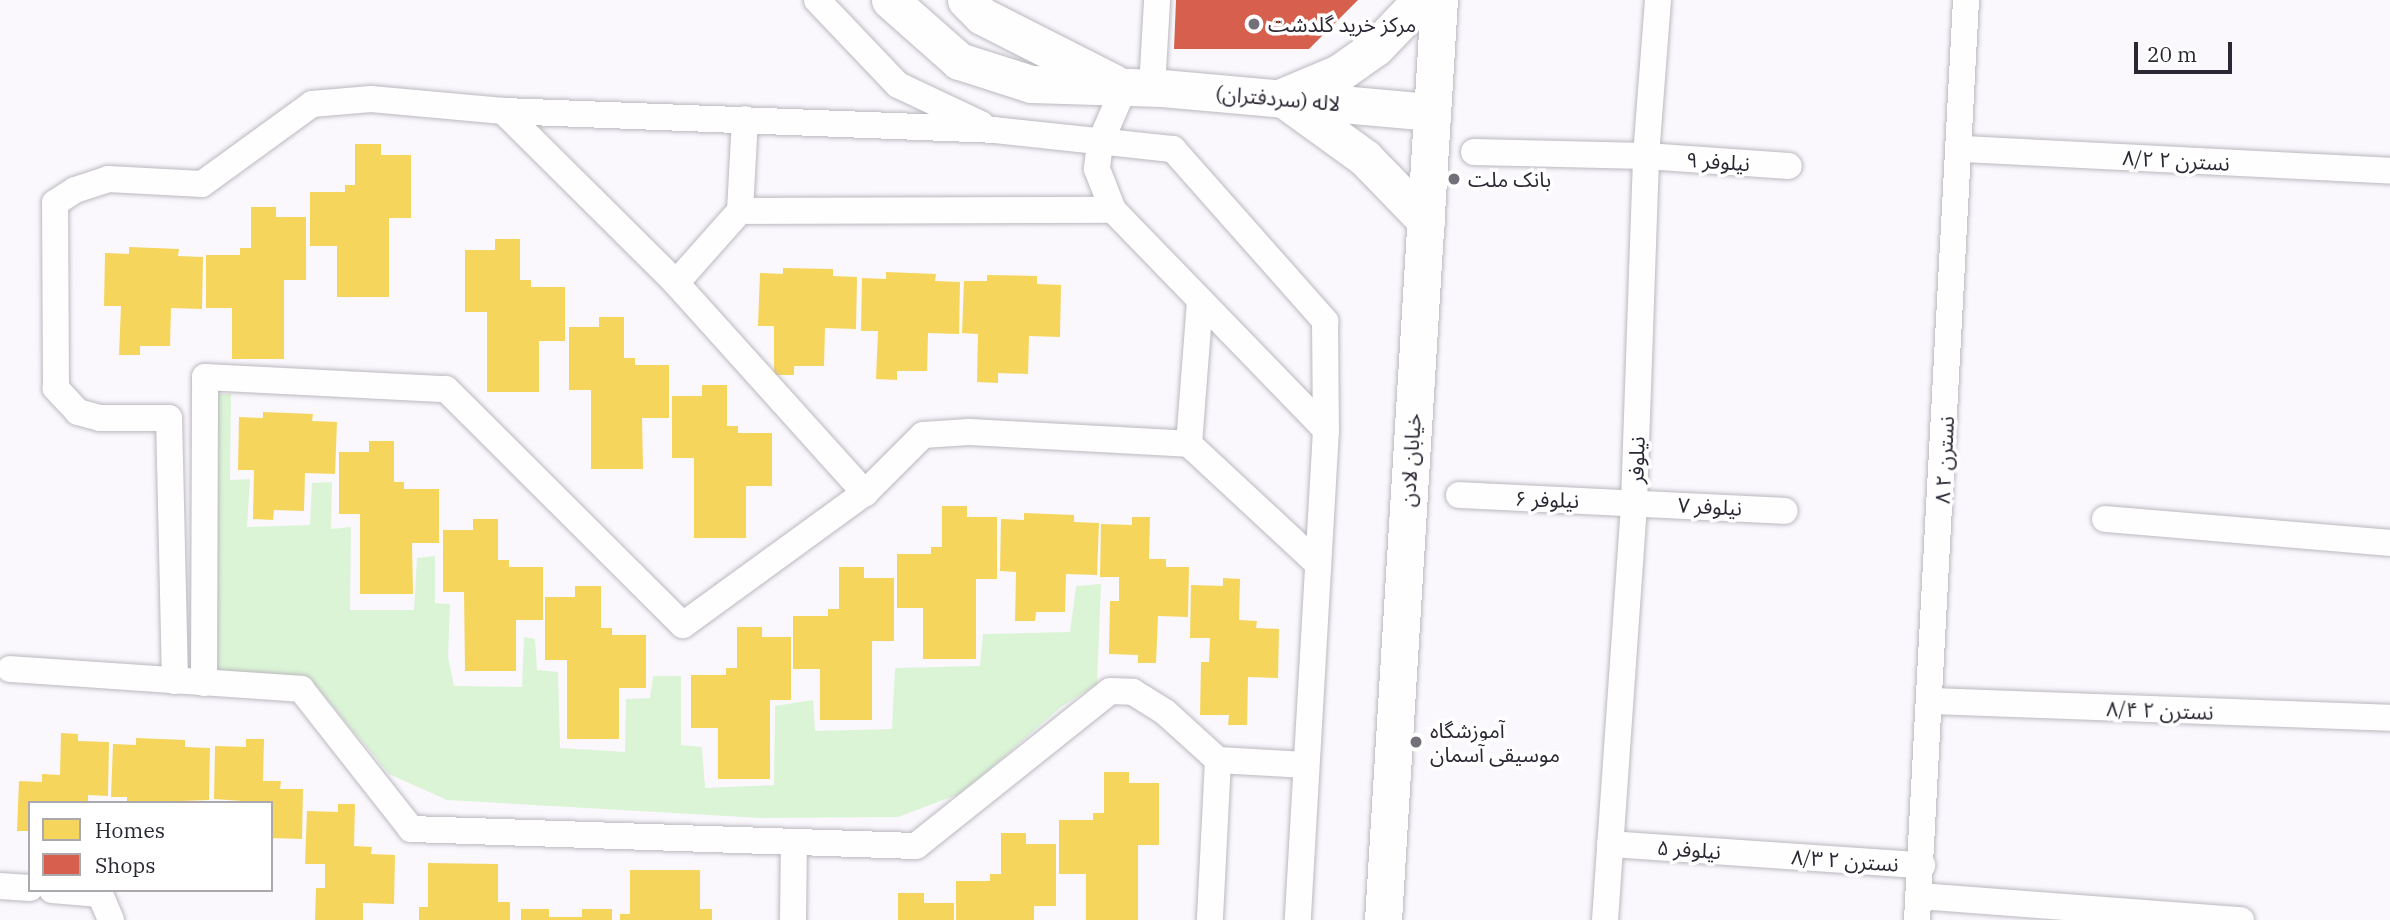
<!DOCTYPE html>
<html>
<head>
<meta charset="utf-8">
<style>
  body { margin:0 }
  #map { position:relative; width:2390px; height:920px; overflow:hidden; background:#faf8fd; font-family:"IBM Plex Serif","Noto Sans Arabic",serif }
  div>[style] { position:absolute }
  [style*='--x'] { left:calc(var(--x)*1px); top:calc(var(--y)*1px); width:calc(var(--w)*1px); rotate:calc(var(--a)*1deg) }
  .green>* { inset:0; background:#dbf4d6 }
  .homes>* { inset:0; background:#f6d55c }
  .shops>* { inset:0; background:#d6604d }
  .roads { filter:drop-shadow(0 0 2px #bbb8bf) drop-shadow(0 0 2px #bbb8bf) }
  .street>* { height:26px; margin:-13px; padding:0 13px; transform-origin:13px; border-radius:13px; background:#fefeff }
  .secondary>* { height:37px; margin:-18.5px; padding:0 18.5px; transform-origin:18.5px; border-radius:18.5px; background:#fefeff }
  .dots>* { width:19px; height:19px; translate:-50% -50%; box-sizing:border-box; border:4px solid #fff; border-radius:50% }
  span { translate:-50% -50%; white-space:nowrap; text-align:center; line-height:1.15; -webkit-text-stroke:7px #fff; paint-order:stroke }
  .poi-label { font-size:21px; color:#2c2734 }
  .left { translate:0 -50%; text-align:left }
  .street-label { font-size:21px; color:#2c2734 }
  .legend { position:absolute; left:28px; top:801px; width:245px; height:91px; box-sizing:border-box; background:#fff; border:2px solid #aba9ae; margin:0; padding:9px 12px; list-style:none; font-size:21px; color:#2c2734 }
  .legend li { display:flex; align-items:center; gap:14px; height:35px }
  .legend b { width:35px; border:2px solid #aba9ae }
  .scale { position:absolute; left:2134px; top:42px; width:98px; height:32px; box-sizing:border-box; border:4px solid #2c2734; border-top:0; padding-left:9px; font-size:21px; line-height:24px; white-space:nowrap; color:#2c2734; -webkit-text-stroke:5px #fff; paint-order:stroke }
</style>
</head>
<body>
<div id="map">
  <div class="green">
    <i style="clip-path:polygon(214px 394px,231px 394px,230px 480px,250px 479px,247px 527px,310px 525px,312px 483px,332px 482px,331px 529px,351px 527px,350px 610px,414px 610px,417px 558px,435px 556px,435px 603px,450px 604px,448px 657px,454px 686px,522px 687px,524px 637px,535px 639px,537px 670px,558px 672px,560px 748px,625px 752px,626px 699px,650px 698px,653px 676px,681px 676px,681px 745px,702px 747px,705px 788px,774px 785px,775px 706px,813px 700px,815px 731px,892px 729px,895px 668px,980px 666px,983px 634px,1070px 632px,1076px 586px,1101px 584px,1097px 684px,1061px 707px,962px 793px,898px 817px,761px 818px,447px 800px,389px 774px,310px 678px,211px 674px)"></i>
  </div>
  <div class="homes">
    <i style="clip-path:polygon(355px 144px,381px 144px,381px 155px,411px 155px,411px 218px,389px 218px,389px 297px,337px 297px,337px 246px,310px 246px,310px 192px,345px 192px,345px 185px,355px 185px)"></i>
    <i style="clip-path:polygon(251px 207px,276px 207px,276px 217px,306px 217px,306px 280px,284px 280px,284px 359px,232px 359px,232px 308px,206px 308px,206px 255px,240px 255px,240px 248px,251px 248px)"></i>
    <i style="clip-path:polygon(495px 239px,520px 239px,520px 280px,531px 280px,531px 287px,565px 287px,565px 341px,539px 341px,539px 392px,487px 392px,487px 312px,465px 312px,465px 250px,495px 250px)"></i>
    <i style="clip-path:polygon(129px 247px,179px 249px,178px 256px,203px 257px,202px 309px,171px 308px,170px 346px,140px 346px,140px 355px,119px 355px,121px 306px,104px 306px,105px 253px,129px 254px)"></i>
    <i style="clip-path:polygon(783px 268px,833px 269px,833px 276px,857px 277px,856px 329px,825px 328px,824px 366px,794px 366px,794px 375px,774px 375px,774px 326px,758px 326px,760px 273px,783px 274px)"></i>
    <i style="clip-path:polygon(886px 272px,936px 274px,935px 281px,960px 282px,959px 334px,928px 333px,927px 371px,897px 371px,897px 380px,876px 379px,878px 331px,861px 331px,862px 278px,886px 279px)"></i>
    <i style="clip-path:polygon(987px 275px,1037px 276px,1037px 284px,1061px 285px,1060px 337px,1029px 336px,1028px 374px,998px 373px,998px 383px,977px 382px,978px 334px,962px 333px,964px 281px,987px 281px)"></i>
    <i style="clip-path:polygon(599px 317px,624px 317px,624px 358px,635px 358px,635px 365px,669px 365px,669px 418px,642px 418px,643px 469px,591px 469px,591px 390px,569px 390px,569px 327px,599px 327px)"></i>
    <i style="clip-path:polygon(702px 385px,727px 385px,727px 426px,738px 426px,738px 433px,772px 433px,772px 486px,746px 486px,746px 538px,694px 538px,694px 458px,672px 458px,672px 396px,702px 396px)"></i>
    <i style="clip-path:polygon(263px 412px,313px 414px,312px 421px,337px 422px,335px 474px,305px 473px,304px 511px,274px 510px,273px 520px,253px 519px,254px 470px,238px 470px,239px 417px,263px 418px)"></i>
    <i style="clip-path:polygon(369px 441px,394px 441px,394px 482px,404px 482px,404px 489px,439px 489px,439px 543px,412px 543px,413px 594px,360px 594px,360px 514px,339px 514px,339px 452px,369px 452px)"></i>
    <i style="clip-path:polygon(942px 506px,967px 506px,967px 517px,997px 517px,997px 579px,976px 579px,976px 659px,923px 659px,923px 608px,897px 608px,897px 554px,931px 554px,931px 547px,942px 547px)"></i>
    <i style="clip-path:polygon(1024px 513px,1074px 515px,1074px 522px,1099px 523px,1097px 575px,1066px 574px,1065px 612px,1036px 612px,1035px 621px,1015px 621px,1016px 572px,1000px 571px,1001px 519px,1024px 520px)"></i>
    <i style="clip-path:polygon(1132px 517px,1150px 517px,1149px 559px,1166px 559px,1166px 567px,1189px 567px,1188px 617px,1158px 616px,1156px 663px,1138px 663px,1138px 655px,1109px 654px,1110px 601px,1119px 601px,1119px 577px,1100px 577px,1101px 524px,1132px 525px)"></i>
    <i style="clip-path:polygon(473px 519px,498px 519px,498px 560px,509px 560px,509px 567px,543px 567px,543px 620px,516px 620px,516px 671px,465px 671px,464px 592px,443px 592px,443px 530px,473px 530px)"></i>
    <i style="clip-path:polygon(839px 567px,864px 567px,864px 578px,894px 578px,894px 641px,872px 641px,872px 720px,820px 720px,820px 669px,793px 669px,793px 616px,828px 616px,828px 609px,839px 609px)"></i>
    <i style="clip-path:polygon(1223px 578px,1240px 579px,1239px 620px,1257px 621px,1256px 628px,1279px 629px,1278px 678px,1248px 677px,1247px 725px,1228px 725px,1229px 715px,1200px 715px,1201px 662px,1209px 662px,1210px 638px,1190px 638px,1191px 585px,1223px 586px)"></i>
    <i style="clip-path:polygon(575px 586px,601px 586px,601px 628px,612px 628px,612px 635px,646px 635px,646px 688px,619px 688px,619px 739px,567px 739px,567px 660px,545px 660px,545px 597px,575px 597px)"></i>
    <i style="clip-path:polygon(737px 627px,762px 627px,762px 637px,791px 637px,791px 700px,770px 700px,770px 779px,718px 779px,718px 728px,691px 728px,691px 675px,726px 675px,726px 668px,737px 668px)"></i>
    <i style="clip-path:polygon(61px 733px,78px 734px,78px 741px,109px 742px,108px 796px,88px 795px,88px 803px,30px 803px,30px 831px,17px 831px,19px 781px,42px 782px,42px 774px,60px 775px)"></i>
    <i style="clip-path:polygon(136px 738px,185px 740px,185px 747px,210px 748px,209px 800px,127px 803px,127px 797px,111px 797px,113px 744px,136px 745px)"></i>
    <i style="clip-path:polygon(246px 739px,264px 739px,263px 781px,281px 781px,280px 789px,303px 789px,302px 839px,271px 838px,271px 803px,214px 799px,215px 746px,246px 747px)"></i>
    <i style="clip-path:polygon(1104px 772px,1129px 772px,1129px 783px,1159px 783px,1159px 845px,1138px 845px,1138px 920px,1086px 920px,1086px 874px,1059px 874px,1059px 820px,1093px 820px,1093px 813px,1104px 813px)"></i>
    <i style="clip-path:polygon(338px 804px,355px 804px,354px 846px,372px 847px,371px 854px,395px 855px,394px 904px,363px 903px,363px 920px,315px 920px,316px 888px,325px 888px,325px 864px,305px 864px,307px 811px,338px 812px)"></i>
    <i style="clip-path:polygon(1001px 833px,1026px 833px,1026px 844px,1056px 844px,1056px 906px,1034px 906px,1034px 920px,956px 920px,956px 881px,990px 881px,990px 874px,1001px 874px)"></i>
    <i style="clip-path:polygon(428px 863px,498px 864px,498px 902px,510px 902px,510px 920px,419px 920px,419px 907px,428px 907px)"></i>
    <i style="clip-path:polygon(630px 870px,700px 870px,700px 909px,712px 909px,712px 920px,620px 920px,620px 914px,630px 914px)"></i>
    <i style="clip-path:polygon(898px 893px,924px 893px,924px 903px,954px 903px,954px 920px,898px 920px)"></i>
    <i style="clip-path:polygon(521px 909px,549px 909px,549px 917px,582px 917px,582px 909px,612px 909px,612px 920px,521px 920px)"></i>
  </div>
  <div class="shops">
    <i style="clip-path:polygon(1176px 0,1358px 0,1309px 49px,1174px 49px)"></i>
  </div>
  <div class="roads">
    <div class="street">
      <i style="--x:817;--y:0;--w:117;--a:46.4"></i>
      <i style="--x:898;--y:85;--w:92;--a:25.2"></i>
      <i style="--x:1124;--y:88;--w:60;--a:113.6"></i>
      <i style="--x:1100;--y:143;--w:26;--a:97"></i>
      <i style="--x:1097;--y:169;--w:44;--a:68.7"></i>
      <i style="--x:1113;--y:210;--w:306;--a:45.9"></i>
      <i style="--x:1152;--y:88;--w:88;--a:-86.7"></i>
      <i style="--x:503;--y:111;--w:244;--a:44.8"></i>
      <i style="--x:676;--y:283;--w:283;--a:48"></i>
      <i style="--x:1962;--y:149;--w:429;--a:2.9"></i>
      <i style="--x:1474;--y:152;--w:172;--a:1.3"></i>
      <i style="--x:1646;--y:156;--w:143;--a:4"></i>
      <i style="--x:740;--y:211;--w:373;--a:-0.2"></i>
      <i style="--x:676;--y:283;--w:96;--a:-48.4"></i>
      <i style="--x:740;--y:211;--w:92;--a:-86.9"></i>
      <i style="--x:1189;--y:444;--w:144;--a:-85.6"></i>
      <i style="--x:1459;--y:495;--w:326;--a:2.8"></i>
      <i style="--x:2105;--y:519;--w:286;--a:4.8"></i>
      <i style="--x:10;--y:669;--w:292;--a:3.9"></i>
      <i style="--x:301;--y:689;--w:178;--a:51.8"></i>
      <i style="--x:411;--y:829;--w:505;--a:1.93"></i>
      <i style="--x:916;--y:846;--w:248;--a:-38.6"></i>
      <i style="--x:1110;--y:691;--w:23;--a:2"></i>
      <i style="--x:1133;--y:692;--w:38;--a:32"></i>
      <i style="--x:1165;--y:712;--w:72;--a:42.2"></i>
      <i style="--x:1218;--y:760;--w:160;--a:92.9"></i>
      <i style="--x:175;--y:681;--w:263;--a:-91.3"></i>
      <i style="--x:169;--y:418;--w:69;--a:180"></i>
      <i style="--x:100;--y:418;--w:23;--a:-165"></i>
      <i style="--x:78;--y:412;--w:33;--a:-133"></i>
      <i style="--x:56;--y:388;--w:185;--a:-90.3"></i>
      <i style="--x:55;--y:203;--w:24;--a:-33"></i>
      <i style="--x:75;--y:190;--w:35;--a:-18"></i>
      <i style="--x:108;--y:179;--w:94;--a:3"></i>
      <i style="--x:202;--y:184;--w:136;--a:-36"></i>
      <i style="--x:312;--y:104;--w:59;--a:-4.8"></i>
      <i style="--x:371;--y:99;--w:133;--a:5.2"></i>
      <i style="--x:503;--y:111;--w:491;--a:2.2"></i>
      <i style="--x:994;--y:130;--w:180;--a:6.1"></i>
      <i style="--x:1173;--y:149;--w:230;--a:48.5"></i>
      <i style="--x:1325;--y:321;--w:109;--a:89.5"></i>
      <i style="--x:1326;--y:430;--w:491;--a:93.3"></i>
      <i style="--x:204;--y:683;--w:306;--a:-89.8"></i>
      <i style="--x:205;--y:377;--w:241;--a:2.9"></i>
      <i style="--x:446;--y:389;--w:334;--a:44.9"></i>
      <i style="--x:683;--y:625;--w:225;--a:-36"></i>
      <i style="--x:865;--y:493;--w:82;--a:-45"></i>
      <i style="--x:923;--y:435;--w:46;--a:-3.7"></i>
      <i style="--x:969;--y:432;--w:220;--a:3.1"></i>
      <i style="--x:1189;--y:444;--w:176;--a:42.9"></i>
      <i style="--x:1931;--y:701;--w:459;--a:2.1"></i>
      <i style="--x:1218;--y:760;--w:88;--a:3.3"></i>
      <i style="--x:1610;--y:844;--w:313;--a:3.9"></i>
      <i style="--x:0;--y:886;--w:30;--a:4"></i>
      <i style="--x:52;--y:890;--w:48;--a:4.8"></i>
      <i style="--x:100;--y:894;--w:28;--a:67"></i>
      <i style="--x:1919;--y:896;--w:323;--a:4.3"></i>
      <i style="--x:793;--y:920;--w:78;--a:-89.3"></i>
      <i style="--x:1605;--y:920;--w:419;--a:-86"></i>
      <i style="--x:1634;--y:502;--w:346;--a:-88"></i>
      <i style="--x:1646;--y:156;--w:156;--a:-85.6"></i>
      <i style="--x:1917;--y:920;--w:921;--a:-86.95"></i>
    </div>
    <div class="secondary">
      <i style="--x:890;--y:0;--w:92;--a:41.5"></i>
      <i style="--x:959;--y:61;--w:76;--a:17.7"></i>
      <i style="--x:1031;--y:84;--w:131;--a:1.7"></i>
      <i style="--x:1162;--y:88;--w:271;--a:5.1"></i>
      <i style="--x:966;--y:0;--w:23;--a:45"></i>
      <i style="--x:982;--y:16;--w:148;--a:26.9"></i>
      <i style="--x:1284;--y:96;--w:60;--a:-22.7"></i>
      <i style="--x:1339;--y:73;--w:45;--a:-35.1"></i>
      <i style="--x:1376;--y:47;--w:65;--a:-46.2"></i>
      <i style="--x:1285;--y:100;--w:99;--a:35.9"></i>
      <i style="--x:1365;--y:158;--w:88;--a:45.9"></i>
      <i style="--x:1383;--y:920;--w:922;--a:-86.52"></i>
    </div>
  </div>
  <div class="dots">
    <i style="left:1254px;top:24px;background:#74707a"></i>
    <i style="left:1454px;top:179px;background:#74707a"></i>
    <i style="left:1416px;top:742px;background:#74707a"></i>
  </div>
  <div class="poi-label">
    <span class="left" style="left:1268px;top:24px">مرکز خرید گلدشت</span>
    <span class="left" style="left:1468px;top:179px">بانک ملت</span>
    <span class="left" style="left:1430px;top:742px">آموزشگاه<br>موسیقی آسمان</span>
  </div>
  <div class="street-label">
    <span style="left:1278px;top:98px;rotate:5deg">لاله (سردفتران)</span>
    <span style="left:2176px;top:160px;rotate:3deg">۸/۲ نسترن ۲</span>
    <span style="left:1718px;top:161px;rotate:4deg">۹ نیلوفر</span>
    <span style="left:1410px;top:460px;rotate:-86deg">خیابان لادن</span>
    <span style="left:1636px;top:460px;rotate:-88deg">نیلوفر</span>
    <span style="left:1944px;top:460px;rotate:-87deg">۸ نسترن ۲</span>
    <span style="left:1547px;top:499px;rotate:2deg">۶ نیلوفر</span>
    <span style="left:1710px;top:506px;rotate:3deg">۷ نیلوفر</span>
    <span style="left:2160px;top:710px;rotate:2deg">۸/۴ نسترن ۲</span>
    <span style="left:1689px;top:849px;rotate:4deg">۵ نیلوفر</span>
    <span style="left:1845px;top:860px;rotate:4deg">۸/۳ نسترن ۲</span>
  </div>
  <ul class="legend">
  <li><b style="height:19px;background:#f6d55c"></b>Homes</li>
  <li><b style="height:19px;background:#d6604d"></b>Shops</li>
  </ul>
  <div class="scale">20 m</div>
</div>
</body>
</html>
